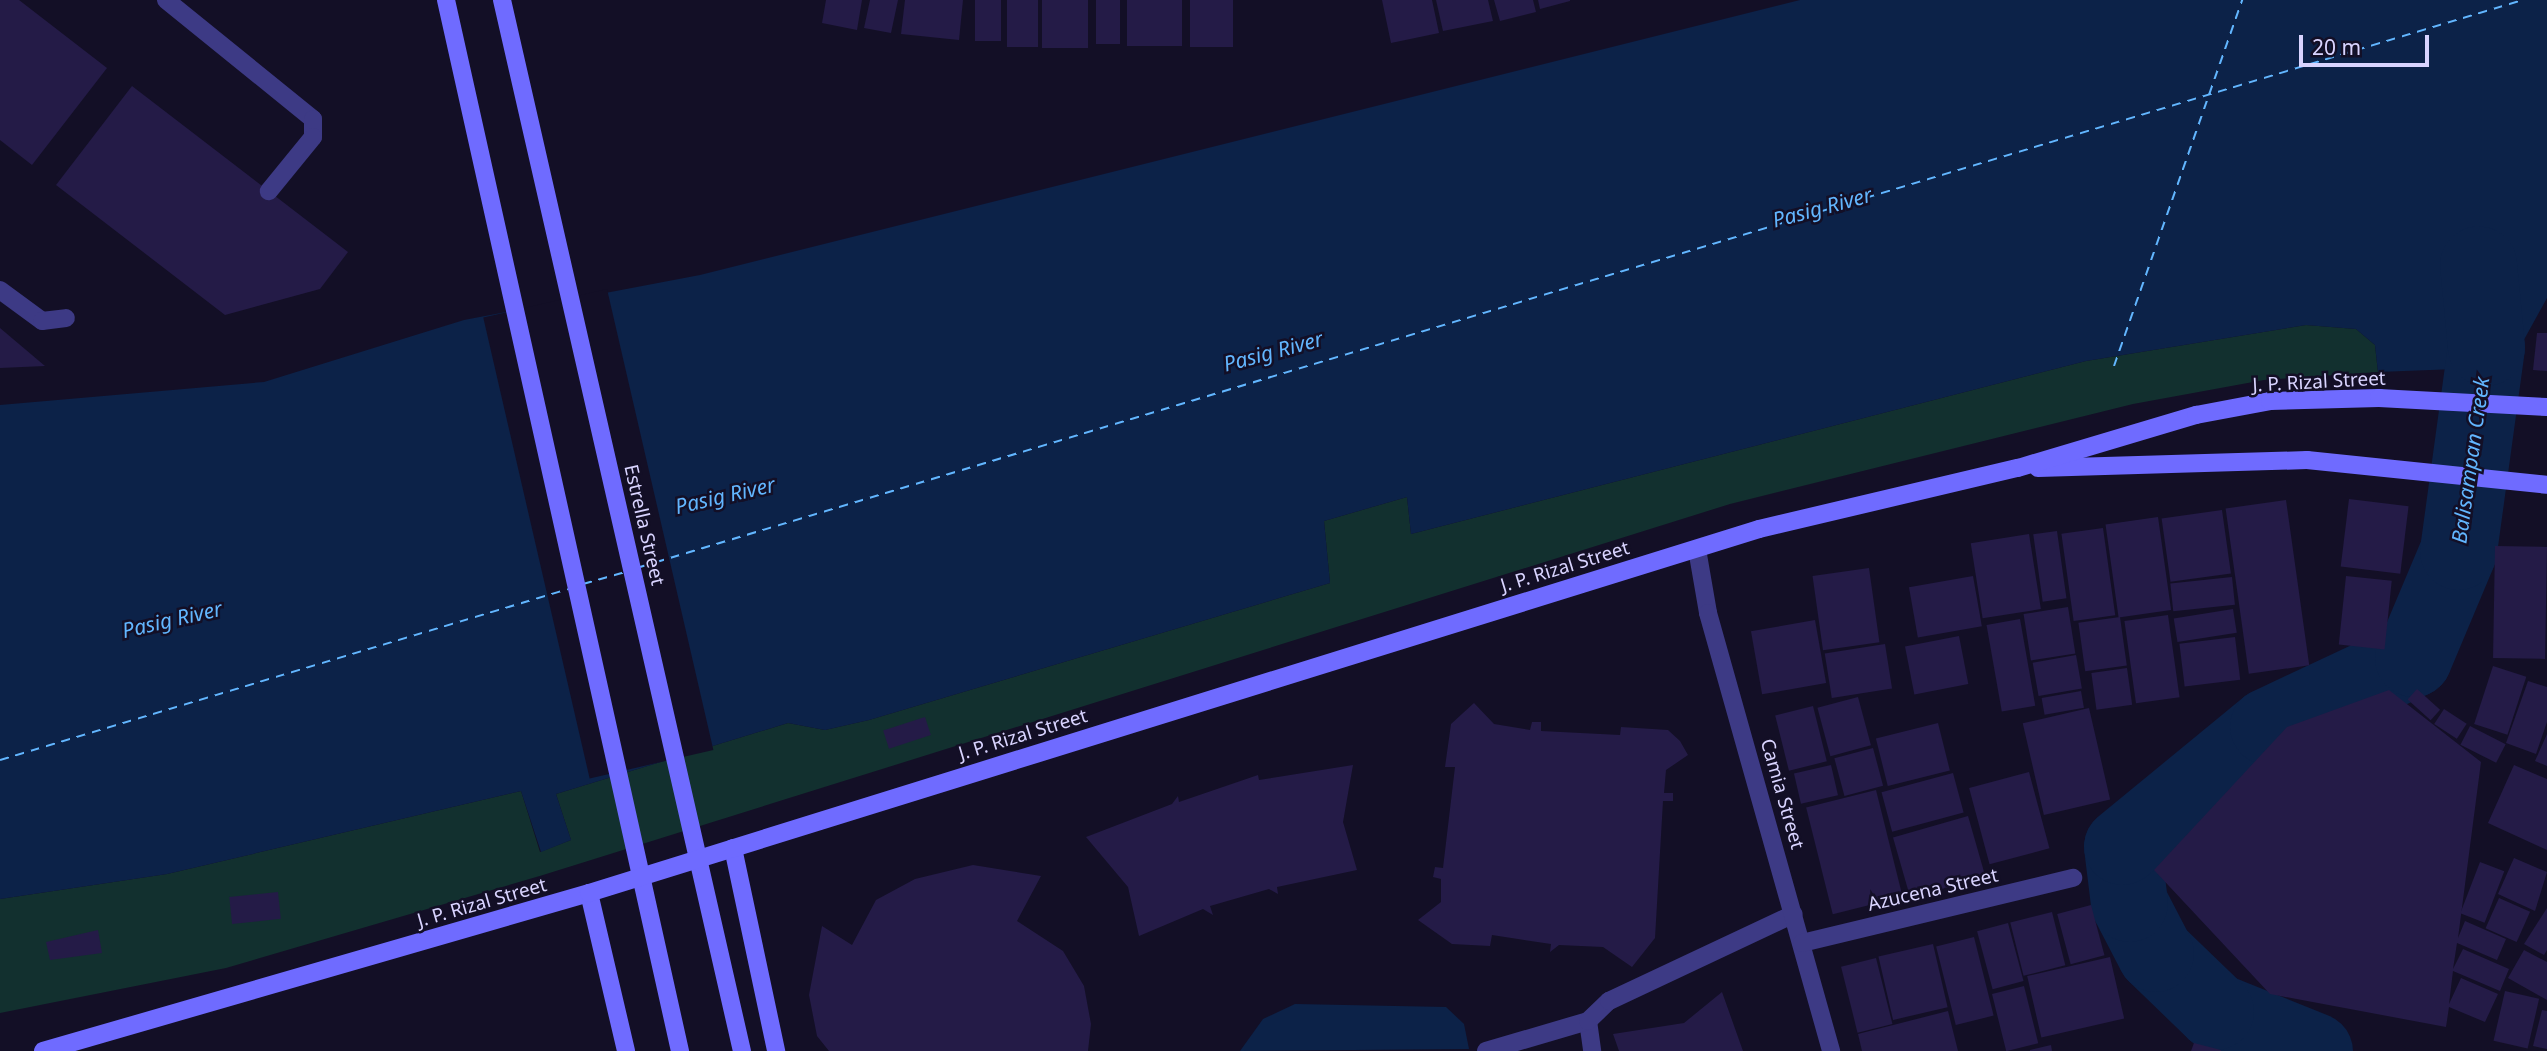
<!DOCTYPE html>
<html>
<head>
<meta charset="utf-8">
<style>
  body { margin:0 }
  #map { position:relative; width:2547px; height:1051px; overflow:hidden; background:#130f26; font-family:"Noto Sans",sans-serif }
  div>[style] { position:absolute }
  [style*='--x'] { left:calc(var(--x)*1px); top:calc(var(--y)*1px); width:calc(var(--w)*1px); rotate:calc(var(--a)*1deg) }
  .green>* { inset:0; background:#12302f }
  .water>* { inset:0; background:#0c2248 }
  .pier>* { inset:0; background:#130f26; transform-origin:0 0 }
  .river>* { height:77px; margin:-38.5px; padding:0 38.5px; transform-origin:38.5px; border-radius:38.5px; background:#0c2248 }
  .ferry>* { height:2px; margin-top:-1px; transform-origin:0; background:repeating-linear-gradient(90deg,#62b6ff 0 9px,transparent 0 16px) }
  .building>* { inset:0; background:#241b47; transform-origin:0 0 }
  .service>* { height:18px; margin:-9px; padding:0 9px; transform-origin:9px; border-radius:9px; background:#3d3a85 }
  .minor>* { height:18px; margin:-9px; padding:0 9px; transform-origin:9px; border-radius:9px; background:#3d3a85 }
  .secondary>* { height:18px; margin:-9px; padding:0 9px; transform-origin:9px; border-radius:9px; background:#6f6bff }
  span { translate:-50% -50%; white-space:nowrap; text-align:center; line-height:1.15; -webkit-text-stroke:5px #130f26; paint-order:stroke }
  .street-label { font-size:19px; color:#d9d4ff }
  .water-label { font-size:21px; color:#62b6ff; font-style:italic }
  .scale { position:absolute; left:2299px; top:35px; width:130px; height:32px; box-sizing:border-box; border:4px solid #d9d4ff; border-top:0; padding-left:9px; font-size:21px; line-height:24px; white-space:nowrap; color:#d9d4ff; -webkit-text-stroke:5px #130f26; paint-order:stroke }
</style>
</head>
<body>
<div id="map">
  <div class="green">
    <i style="clip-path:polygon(2306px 325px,2356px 329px,2375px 345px,2378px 372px,2264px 380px,2133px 404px,1730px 504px,543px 875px,226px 968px,0 1013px,0 899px,167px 874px,521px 791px,540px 852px,571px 840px,556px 794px,788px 723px,825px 730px,869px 720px,1330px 583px,1324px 521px,1407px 497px,1411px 534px,2086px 361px)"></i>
  </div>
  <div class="water">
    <i style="clip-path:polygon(1800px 0,2547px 0,2547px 298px,2509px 367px,2378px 372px,2375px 345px,2356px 329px,2306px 325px,2086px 361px,1411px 534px,1407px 497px,1324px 521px,1330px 583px,869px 720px,825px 730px,788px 723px,556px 794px,571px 840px,541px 852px,521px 791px,167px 874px,0 899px,0 405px,264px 382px,464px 320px,700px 275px)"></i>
    <i style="clip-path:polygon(1295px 1004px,1446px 1007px,1464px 1024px,1469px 1049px,1240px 1051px,1263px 1019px)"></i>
  </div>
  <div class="pier">
    <i style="left:607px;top:289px;width:473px;height:127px;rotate:77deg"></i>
  </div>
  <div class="river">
    <i style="--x:2314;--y:1051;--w:107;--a:-158"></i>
    <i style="--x:2215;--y:1011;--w:83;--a:-136"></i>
    <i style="--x:2155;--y:953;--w:56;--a:-117.5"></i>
    <i style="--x:2129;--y:903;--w:57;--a:-97"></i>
    <i style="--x:2122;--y:846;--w:189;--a:-39.4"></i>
    <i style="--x:2268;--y:726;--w:160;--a:-25.1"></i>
    <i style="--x:2413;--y:658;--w:116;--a:-67.2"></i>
    <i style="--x:2458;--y:551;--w:206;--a:-82.2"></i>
    <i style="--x:2486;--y:347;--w:83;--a:-95.5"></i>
  </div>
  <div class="ferry">
    <i style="--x:2114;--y:366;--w:388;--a:-70.7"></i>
    <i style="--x:640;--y:567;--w:1967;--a:-16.76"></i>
    <i style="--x:583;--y:584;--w:44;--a:-15.9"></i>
    <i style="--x:0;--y:760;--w:593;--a:-16.75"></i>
  </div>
  <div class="building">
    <i style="clip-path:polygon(0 0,19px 0,107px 68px,32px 165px,0 140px)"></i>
    <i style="clip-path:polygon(826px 0,862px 0,857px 30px,822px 23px)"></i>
    <i style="clip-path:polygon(870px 0,898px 0,891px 33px,864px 28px)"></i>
    <i style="clip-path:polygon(905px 0,963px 0,959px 40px,901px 34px)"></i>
    <i style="left:975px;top:0;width:26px;height:41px"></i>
    <i style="left:1007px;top:0;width:31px;height:47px"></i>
    <i style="left:1042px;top:0;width:46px;height:48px"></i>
    <i style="left:1096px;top:0;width:24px;height:44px"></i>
    <i style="left:1127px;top:0;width:55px;height:46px"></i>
    <i style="left:1190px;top:0;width:43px;height:47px"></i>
    <i style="clip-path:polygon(1382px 0,1432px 0,1439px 33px,1391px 43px)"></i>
    <i style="clip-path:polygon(1436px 0,1488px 0,1493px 21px,1443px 31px)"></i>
    <i style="clip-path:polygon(1494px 0,1533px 0,1536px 12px,1500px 21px)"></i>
    <i style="clip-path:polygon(1538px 0,1570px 0,1570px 1px,1540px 9px)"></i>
    <i style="clip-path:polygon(132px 86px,348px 252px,320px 289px,225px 315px,56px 185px)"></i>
    <i style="clip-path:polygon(0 328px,45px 366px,0 368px)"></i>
    <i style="clip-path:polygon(2537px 333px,2547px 333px,2547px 371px,2533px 370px)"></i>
    <i style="left:2349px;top:499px;width:60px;height:68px;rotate:7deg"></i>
    <i style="left:2286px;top:500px;width:167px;height:61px;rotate:82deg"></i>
    <i style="left:2222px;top:510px;width:64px;height:61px;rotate:82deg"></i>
    <i style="left:2158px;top:517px;width:94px;height:53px;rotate:82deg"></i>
    <i style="left:2103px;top:528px;width:88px;height:42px;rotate:82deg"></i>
    <i style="left:2057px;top:531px;width:68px;height:24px;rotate:82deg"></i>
    <i style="left:2029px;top:534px;width:76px;height:59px;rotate:81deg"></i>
    <i style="left:2495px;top:546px;width:52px;height:112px;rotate:1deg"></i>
    <i style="left:1869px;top:568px;width:75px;height:57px;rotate:82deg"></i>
    <i style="left:1973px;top:576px;width:51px;height:65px;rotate:80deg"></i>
    <i style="left:2346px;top:576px;width:46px;height:69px;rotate:6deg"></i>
    <i style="left:2232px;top:577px;width:28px;height:62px;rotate:84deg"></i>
    <i style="left:2068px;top:607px;width:47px;height:45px;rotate:81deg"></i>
    <i style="left:2233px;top:609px;width:24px;height:60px;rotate:81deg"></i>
    <i style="left:2168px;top:615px;width:83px;height:44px;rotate:82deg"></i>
    <i style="left:2120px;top:617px;width:49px;height:42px;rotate:82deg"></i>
    <i style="left:2020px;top:619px;width:88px;height:34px;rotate:80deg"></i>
    <i style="left:1815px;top:620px;width:64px;height:65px;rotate:80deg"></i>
    <i style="left:1959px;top:636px;width:49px;height:55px;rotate:79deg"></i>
    <i style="left:2235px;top:637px;width:43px;height:56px;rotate:83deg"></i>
    <i style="left:1885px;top:644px;width:45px;height:61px;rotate:81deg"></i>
    <i style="left:2076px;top:655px;width:34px;height:44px;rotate:80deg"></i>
    <i style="left:2493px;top:666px;width:35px;height:61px;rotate:18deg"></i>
    <i style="left:2127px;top:668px;width:37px;height:36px;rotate:82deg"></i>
    <i style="clip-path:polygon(2528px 681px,2547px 687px,2547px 722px,2536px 754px,2506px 743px)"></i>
    <i style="left:2417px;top:689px;width:31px;height:14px;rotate:42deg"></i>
    <i style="clip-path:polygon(2389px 690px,2481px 762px,2458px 938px,2465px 921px,2506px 939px,2497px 960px,2457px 943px,2453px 969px,2463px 949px,2509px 969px,2500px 991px,2453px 971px,2449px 1004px,2461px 978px,2498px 994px,2485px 1022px,2449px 1007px,2446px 1027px,2270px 994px,2154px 870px,2287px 727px)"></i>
    <i style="left:2081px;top:691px;width:17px;height:40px;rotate:80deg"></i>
    <i style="left:1858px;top:697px;width:50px;height:42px;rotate:75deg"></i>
    <i style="clip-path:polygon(1474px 703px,1494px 724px,1530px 730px,1532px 722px,1541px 722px,1541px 731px,1620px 735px,1621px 727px,1668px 730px,1680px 741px,1688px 755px,1666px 770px,1664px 793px,1673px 793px,1673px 801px,1663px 801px,1655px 938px,1632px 967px,1603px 947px,1559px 945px,1550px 952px,1551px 944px,1492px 935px,1490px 946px,1452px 944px,1418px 920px,1441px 902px,1441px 879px,1433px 877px,1435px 867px,1443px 868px,1455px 767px,1445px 767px,1451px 724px)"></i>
    <i style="left:1813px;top:706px;width:57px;height:39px;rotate:76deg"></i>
    <i style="left:2089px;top:708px;width:94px;height:68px;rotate:77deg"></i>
    <i style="left:2444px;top:709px;width:27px;height:18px;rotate:33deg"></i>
    <i style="left:925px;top:717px;width:19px;height:44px;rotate:72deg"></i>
    <i style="left:1938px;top:723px;width:49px;height:64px;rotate:76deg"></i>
    <i style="left:2470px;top:726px;width:40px;height:21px;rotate:27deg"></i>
    <i style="clip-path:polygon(2547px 734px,2547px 766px,2535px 761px)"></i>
    <i style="left:1873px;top:748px;width:39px;height:40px;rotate:75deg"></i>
    <i style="clip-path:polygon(1353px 765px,1343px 822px,1357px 870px,1277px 887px,1278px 894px,1269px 889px,1210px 906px,1213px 915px,1203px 909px,1139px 936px,1128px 887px,1086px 837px,1172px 804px,1178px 796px,1179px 802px,1258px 775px,1259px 780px)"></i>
    <i style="left:1831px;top:765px;width:31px;height:38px;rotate:77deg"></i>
    <i style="clip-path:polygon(2514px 765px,2547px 779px,2547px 850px,2488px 823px)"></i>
    <i style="left:2029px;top:772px;width:79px;height:62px;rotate:75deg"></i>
    <i style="left:1953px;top:773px;width:41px;height:74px;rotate:75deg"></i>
    <i style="left:1876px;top:790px;width:110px;height:72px;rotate:76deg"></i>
    <i style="left:1968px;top:816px;width:63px;height:78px;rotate:74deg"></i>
    <i style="clip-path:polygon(2514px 858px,2547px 872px,2535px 911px,2498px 894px)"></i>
    <i style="left:2480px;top:862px;width:26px;height:55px;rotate:21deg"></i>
    <i style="clip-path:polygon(973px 865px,1041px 876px,1017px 921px,1063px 951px,1084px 986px,1091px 1024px,1088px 1051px,829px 1051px,817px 1036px,809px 995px,822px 926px,852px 945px,876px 900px,915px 879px)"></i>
    <i style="left:278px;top:892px;width:27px;height:49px;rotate:84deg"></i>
    <i style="left:2499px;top:898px;width:34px;height:33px;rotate:24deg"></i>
    <i style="left:2091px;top:905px;width:52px;height:35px;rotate:75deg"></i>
    <i style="clip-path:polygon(2547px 908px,2547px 950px,2544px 955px,2524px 944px)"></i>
    <i style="left:2052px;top:912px;width:55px;height:43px;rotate:76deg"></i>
    <i style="left:2008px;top:923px;width:60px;height:32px;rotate:75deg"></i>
    <i style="clip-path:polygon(98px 930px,102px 953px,50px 960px,46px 942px)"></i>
    <i style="left:1974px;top:937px;width:81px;height:39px;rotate:76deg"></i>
    <i style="left:1933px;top:944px;width:65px;height:56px;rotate:77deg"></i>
    <i style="clip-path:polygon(2524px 950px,2547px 962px,2547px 1000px,2508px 978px)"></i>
    <i style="left:2110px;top:957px;width:63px;height:85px;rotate:77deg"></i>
    <i style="left:1876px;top:958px;width:68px;height:36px;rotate:76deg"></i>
    <i style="left:2024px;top:986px;width:59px;height:33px;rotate:76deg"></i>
    <i style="left:2505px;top:991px;width:35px;height:51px;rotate:13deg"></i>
    <i style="clip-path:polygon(1722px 992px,1743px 1051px,1619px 1051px,1613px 1034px,1684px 1023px)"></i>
    <i style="clip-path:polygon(2542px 1010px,2547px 1011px,2547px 1049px,2533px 1046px)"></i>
    <i style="clip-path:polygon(1948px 1011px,1958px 1051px,1862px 1051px,1858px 1034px)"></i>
    <i style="clip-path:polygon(2194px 1043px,2221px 1050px,2221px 1051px,2191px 1051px)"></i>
    <i style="clip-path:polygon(2051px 1045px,2052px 1051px,2030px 1051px,2030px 1050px)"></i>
  </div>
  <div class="service">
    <i style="--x:166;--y:0;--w:189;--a:39"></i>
    <i style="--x:313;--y:119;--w:18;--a:90"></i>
    <i style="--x:313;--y:137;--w:70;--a:129.2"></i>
    <i style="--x:0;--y:290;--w:52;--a:36.4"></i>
    <i style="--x:42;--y:321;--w:24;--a:-7"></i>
    <i style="--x:1588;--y:1021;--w:30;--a:82"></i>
    <i style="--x:1486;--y:1051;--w:106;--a:-16.4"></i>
    <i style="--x:1588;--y:1021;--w:29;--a:-44"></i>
    <i style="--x:1609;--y:1001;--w:204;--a:-25.2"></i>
  </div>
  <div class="minor">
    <i style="--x:1697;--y:549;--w:65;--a:80.2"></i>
    <i style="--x:1708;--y:613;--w:455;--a:74.3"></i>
    <i style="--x:1802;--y:943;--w:279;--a:-13.5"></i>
  </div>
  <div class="secondary">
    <i style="--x:446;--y:0;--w:1077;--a:77.45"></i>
    <i style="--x:502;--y:0;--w:1078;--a:77.14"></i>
    <i style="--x:2038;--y:468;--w:269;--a:-1.7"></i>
    <i style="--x:2307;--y:460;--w:241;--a:5.9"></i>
    <i style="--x:733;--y:848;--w:208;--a:78"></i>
    <i style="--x:589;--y:893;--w:162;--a:76.8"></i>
    <i style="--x:43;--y:1051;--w:568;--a:-16.14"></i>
    <i style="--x:589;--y:893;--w:1225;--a:-17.28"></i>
    <i style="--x:1759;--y:529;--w:266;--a:-13.3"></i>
    <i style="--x:2018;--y:468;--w:186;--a:-16.6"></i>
    <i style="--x:2196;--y:415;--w:75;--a:-10.7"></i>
    <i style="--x:2270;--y:401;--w:109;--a:-1.6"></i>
    <i style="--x:2379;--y:398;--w:168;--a:3.1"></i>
  </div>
  <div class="street-label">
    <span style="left:2319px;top:382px;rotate:-3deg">J. P. Rizal Street</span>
    <span style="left:644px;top:525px;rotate:77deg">Estrella Street</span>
    <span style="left:1565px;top:567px;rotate:-17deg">J. P. Rizal Street</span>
    <span style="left:1023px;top:735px;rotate:-17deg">J. P. Rizal Street</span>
    <span style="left:1782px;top:794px;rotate:74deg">Camia Street</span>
    <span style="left:1933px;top:890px;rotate:-13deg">Azucena Street</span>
    <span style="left:482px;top:903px;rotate:-16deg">J. P. Rizal Street</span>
  </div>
  <div class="water-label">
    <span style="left:1822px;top:207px;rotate:-15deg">Pasig River</span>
    <span style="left:1273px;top:351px;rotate:-15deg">Pasig River</span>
    <span style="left:2470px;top:460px;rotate:-82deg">Balisampan Creek</span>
    <span style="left:725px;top:495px;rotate:-13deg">Pasig River</span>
    <span style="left:172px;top:619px;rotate:-13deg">Pasig River</span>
  </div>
  <div class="scale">20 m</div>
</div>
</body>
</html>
